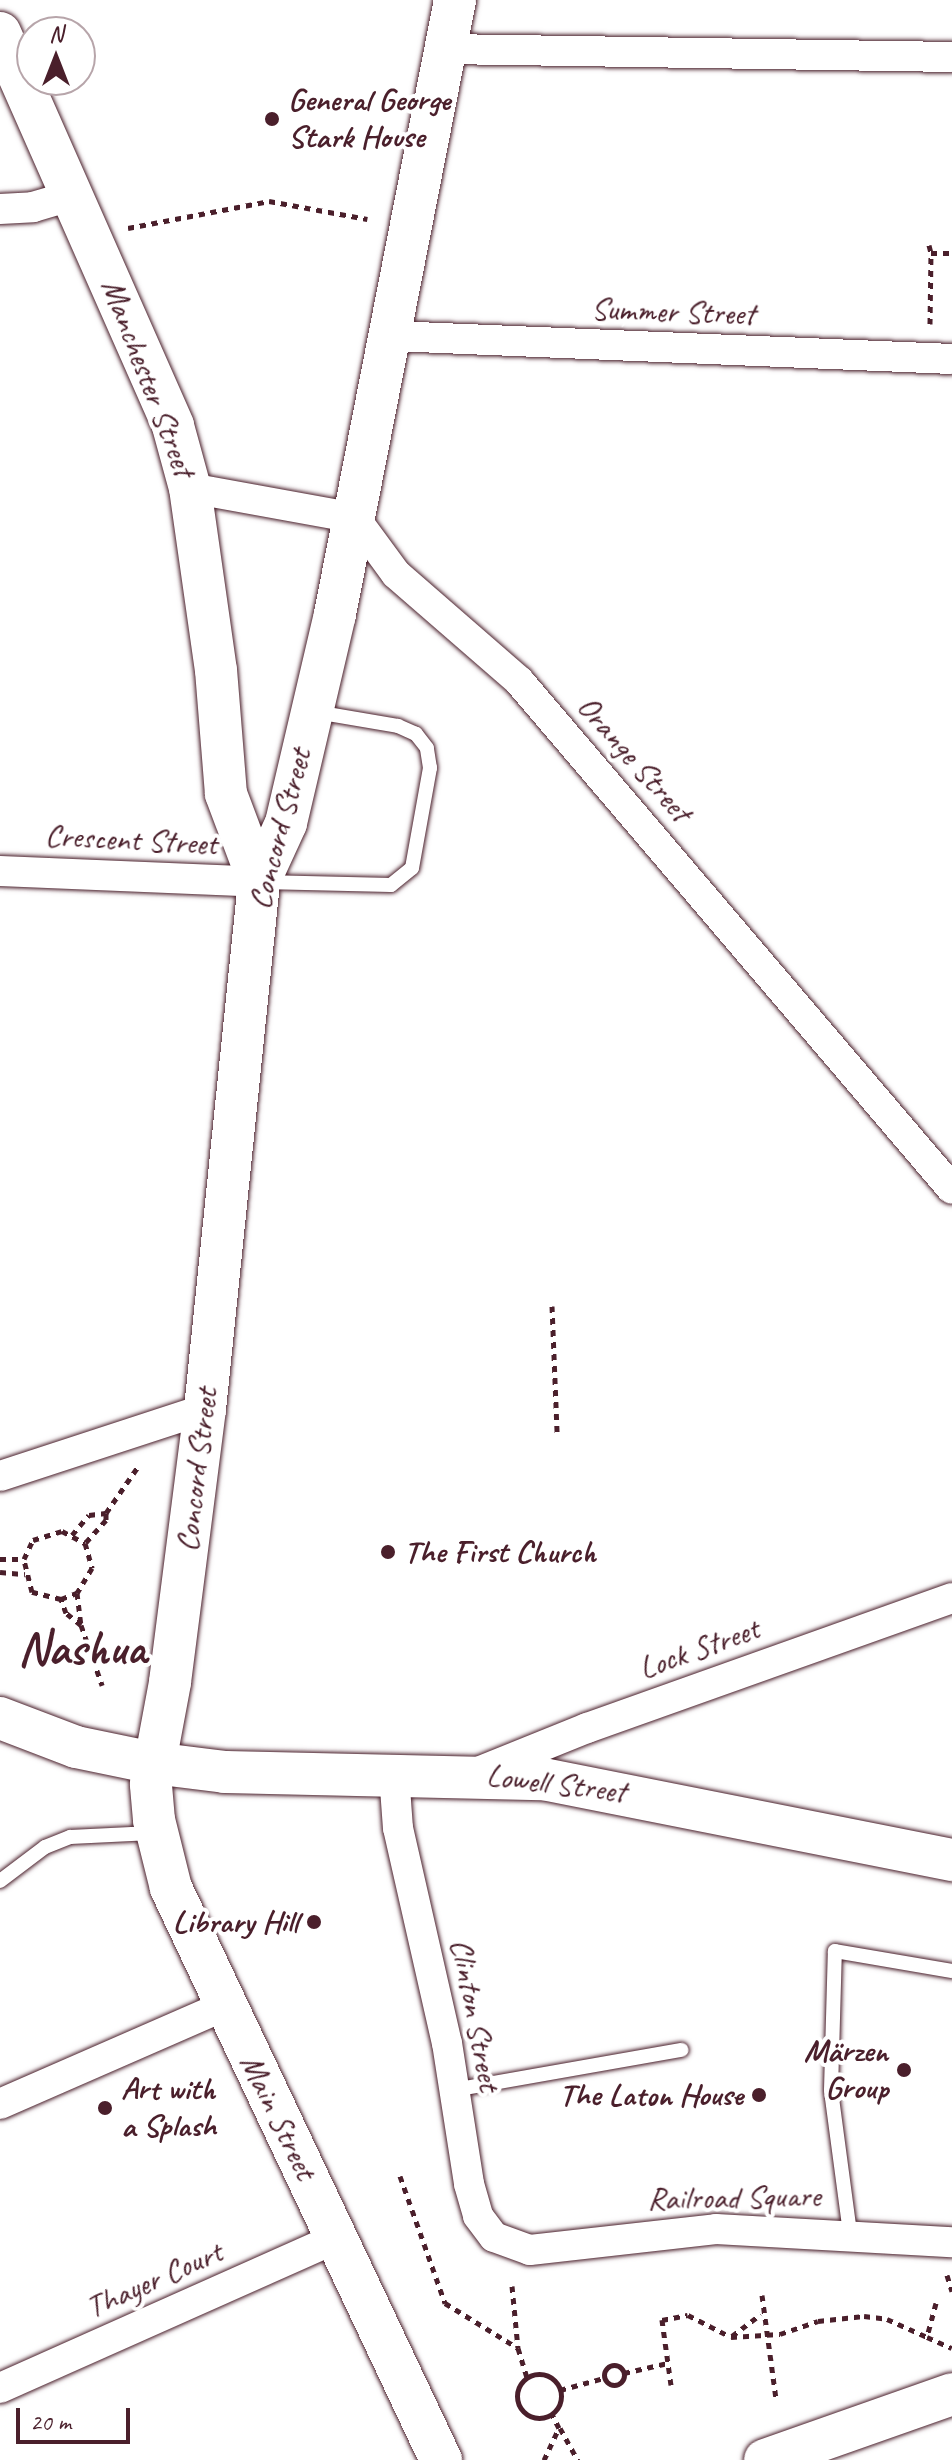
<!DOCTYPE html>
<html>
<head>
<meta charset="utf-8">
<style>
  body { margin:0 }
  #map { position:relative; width:952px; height:2460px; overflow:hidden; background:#fff; font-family:Caveat,sans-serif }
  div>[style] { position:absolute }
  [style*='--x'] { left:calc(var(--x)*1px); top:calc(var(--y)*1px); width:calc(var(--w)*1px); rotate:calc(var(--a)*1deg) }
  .path>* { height:5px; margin-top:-2.5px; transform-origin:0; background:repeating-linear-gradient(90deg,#4a1f2b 0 6px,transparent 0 12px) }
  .path>.ring { margin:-2.5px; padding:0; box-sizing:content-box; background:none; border:5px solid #4a1f2b; border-radius:50% }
  .roads { filter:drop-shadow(0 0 2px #4a1f2b) drop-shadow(0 0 2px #4a1f2b) }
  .lane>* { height:14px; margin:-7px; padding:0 7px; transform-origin:7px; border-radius:7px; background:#fff }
  .street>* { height:30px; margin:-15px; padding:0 15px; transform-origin:15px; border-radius:15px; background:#fff }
  .secondary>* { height:42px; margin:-21px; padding:0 21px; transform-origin:21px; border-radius:21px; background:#fff }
  .dots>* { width:22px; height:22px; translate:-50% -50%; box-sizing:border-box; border:4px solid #fff; border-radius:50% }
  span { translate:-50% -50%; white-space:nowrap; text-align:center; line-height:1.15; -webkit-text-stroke:8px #fff; paint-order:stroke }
  .poi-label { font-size:32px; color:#4a1f2b; font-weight:700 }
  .left { translate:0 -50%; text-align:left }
  .right { translate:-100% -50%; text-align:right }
  .street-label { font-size:32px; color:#4a1f2b }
  .town-label { font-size:48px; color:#4a1f2b; font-weight:700 }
  .north { position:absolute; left:16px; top:16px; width:80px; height:80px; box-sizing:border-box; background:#fff; border:2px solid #b7a5aa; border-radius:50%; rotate:0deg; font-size:22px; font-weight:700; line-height:32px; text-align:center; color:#4a1f2b }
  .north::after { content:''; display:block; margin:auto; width:28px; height:36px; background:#4a1f2b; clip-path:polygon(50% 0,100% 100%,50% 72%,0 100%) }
  .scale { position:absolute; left:16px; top:2408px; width:114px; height:36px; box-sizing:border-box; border:4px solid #4a1f2b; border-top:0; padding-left:10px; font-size:24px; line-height:28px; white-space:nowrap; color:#4a1f2b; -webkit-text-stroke:6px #fff; paint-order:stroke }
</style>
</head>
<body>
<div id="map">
  <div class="path">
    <i style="--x:128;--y:228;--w:144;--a:-10.8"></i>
    <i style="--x:269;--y:201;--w:100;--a:10.4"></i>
    <i style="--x:929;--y:245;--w:8;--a:76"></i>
    <i style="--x:931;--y:253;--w:21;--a:0"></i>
    <i style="--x:930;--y:324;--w:71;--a:-89.2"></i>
    <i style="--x:552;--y:1306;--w:127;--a:87.7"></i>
    <i style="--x:106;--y:1513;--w:55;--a:-55.4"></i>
    <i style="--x:72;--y:1535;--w:26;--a:-50"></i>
    <i style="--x:89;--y:1515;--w:17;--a:-7"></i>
    <i style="--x:106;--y:1513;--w:7;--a:90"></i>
    <i style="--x:106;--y:1520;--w:31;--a:132"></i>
    <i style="--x:0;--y:1559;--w:24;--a:0"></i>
    <i style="--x:0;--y:1572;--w:25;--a:5"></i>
    <i style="--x:61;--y:1599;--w:30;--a:-166"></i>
    <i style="--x:32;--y:1592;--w:34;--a:-104"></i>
    <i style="--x:24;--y:1559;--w:21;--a:-65"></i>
    <i style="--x:33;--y:1540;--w:30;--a:-17"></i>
    <i style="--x:62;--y:1531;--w:26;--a:28"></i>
    <i style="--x:85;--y:1543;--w:26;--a:74"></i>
    <i style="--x:92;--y:1568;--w:29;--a:121"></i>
    <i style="--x:81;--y:1625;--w:19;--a:-141"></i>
    <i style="--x:66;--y:1613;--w:15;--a:-110"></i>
    <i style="--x:61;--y:1599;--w:17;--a:-21"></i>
    <i style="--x:77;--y:1593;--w:32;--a:83"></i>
    <i style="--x:81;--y:1625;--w:64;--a:70.7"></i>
    <i style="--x:400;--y:2176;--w:135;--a:70.5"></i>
    <i style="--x:445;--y:2303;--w:86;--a:31.7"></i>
    <i style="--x:947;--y:2275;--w:17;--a:73"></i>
    <i style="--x:512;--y:2286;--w:62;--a:84.5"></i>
    <i style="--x:518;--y:2348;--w:30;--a:73"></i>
    <i style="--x:762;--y:2295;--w:105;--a:82.3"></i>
    <i style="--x:936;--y:2303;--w:35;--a:105"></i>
    <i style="--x:927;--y:2337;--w:27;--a:24"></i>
    <i style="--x:732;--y:2336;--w:36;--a:-37"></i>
    <i class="ring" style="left:604px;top:2365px;width:15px;height:15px"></i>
    <i style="--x:624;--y:2373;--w:45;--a:-12.8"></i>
    <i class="ring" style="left:517px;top:2374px;width:39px;height:39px"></i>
    <i style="--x:671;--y:2385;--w:66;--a:-97.9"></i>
    <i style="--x:662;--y:2320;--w:26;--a:-11"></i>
    <i style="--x:688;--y:2315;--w:48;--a:27.1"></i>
    <i style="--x:731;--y:2337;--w:49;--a:-3.5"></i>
    <i style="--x:780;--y:2334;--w:40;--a:-18.9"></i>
    <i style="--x:818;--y:2321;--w:46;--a:-6.2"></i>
    <i style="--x:864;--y:2316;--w:23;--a:7"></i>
    <i style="--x:887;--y:2319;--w:44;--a:24.2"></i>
    <i style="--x:560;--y:2390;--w:46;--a:-15.3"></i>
    <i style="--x:560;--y:2428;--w:37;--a:61"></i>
    <i style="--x:544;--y:2460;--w:35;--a:-65"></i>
    <i style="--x:559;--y:2428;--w:16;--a:-117"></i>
  </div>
  <div class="roads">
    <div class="lane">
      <i style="--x:262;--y:882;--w:129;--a:1.3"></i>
      <i style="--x:391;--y:885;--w:27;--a:-39"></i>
      <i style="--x:412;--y:868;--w:102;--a:-79.8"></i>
      <i style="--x:430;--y:768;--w:20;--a:-99"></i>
      <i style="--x:427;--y:748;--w:18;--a:-128"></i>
      <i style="--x:416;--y:734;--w:20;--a:-156"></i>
      <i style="--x:398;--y:726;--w:83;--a:-170.3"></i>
      <i style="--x:0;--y:1881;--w:56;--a:-37.1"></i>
      <i style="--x:45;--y:1847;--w:27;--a:-22"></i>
      <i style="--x:70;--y:1837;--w:82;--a:-2.8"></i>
      <i style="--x:454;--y:2090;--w:231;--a:-10"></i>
      <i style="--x:850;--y:2233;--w:144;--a:-97.6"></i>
      <i style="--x:831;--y:2090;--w:139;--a:-88.4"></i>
      <i style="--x:835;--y:1951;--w:119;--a:9.7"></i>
    </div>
    <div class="street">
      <i style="--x:445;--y:49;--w:507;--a:0.9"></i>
      <i style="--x:0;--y:209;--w:33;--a:-3"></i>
      <i style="--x:33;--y:207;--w:43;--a:-16.3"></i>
      <i style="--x:392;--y:336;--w:560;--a:2.35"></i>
      <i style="--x:190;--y:488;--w:168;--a:10.3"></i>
      <i style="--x:355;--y:518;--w:69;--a:53.8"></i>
      <i style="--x:396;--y:574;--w:163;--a:41"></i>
      <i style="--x:519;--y:681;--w:667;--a:49.56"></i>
      <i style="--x:0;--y:871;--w:259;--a:2.4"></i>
      <i style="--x:0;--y:1476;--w:216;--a:-18.1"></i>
      <i style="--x:394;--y:1774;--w:54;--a:85.8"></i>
      <i style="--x:398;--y:1828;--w:221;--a:77.2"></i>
      <i style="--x:447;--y:2043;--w:143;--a:81.1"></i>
      <i style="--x:469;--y:2184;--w:33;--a:74"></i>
      <i style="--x:478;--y:2216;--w:26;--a:53"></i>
      <i style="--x:494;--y:2237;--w:38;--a:20"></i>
      <i style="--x:530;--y:2250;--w:187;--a:-6.4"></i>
      <i style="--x:716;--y:2229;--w:236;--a:3.2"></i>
      <i style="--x:473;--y:1774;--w:123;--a:-22"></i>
      <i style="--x:587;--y:1728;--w:387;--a:-19.6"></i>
      <i style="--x:0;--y:2104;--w:244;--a:-23.6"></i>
      <i style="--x:0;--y:2388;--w:369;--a:-24"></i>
    </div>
    <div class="secondary">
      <i style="--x:0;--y:33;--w:429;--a:66.2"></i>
      <i style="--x:173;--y:426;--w:64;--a:74.7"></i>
      <i style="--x:190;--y:488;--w:184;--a:81.9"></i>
      <i style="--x:216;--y:670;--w:124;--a:85.4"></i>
      <i style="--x:226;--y:794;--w:94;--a:69.4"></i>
      <i style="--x:0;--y:1718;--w:81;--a:20.9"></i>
      <i style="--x:76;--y:1747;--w:79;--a:11.7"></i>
      <i style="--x:153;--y:1763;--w:73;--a:7.1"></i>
      <i style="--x:225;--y:1772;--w:318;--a:1.3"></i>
      <i style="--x:543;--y:1779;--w:417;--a:11.2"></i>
      <i style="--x:441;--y:2460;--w:633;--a:-115.27"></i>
      <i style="--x:171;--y:1888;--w:70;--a:-104"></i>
      <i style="--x:154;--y:1820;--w:36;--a:-95"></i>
      <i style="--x:151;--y:1784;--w:104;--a:-79.4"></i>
      <i style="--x:170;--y:1682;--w:275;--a:-82.7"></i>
      <i style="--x:205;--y:1409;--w:530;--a:-84.15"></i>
      <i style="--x:259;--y:882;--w:65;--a:-65.4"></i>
      <i style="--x:286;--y:823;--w:215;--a:-76.8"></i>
      <i style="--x:335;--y:614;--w:626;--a:-78.94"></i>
      <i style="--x:765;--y:2460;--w:198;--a:-19.4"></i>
    </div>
  </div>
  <div class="dots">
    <i style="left:272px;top:119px;background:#4a1f2b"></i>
    <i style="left:388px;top:1552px;background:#4a1f2b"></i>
    <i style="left:314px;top:1922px;background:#4a1f2b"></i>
    <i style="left:904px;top:2070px;background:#4a1f2b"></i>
    <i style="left:759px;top:2095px;background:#4a1f2b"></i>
    <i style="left:105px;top:2108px;background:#4a1f2b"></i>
  </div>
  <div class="poi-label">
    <span class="left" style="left:288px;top:119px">General George<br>Stark House</span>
    <span class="left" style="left:404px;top:1552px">The First Church</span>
    <span class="right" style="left:298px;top:1922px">Library Hill</span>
    <span class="right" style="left:888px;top:2070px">Märzen<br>Group</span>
    <span class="left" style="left:121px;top:2108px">Art with<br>a Splash</span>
    <span class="right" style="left:743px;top:2095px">The Laton House</span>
  </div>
  <div class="street-label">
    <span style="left:673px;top:312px;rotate:2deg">Summer Street</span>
    <span style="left:148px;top:378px;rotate:69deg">Manchester Street</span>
    <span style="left:634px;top:759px;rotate:49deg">Orange Street</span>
    <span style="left:280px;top:829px;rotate:-75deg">Concord Street</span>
    <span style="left:131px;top:840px;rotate:3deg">Crescent Street</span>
    <span style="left:197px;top:1470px;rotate:-83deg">Concord Street</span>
    <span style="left:699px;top:1649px;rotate:-20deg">Lock Street</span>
    <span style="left:556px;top:1784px;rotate:7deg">Lowell Street</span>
    <span style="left:475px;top:2015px;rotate:79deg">Clinton Street</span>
    <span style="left:278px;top:2117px;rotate:64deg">Main Street</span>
    <span style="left:734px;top:2198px;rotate:-1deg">Railroad Square</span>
    <span style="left:154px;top:2280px;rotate:-24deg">Thayer Court</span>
  </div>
  <div class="town-label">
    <span style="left:82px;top:1649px">Nashua</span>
  </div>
  <div class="north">N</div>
  <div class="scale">20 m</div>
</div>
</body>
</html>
